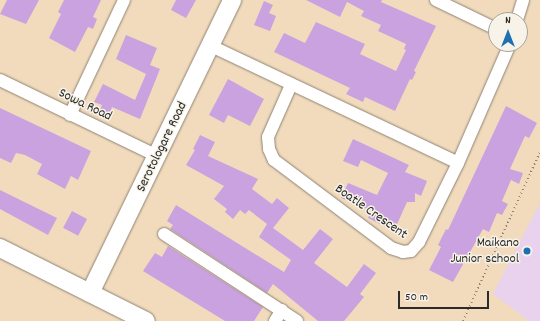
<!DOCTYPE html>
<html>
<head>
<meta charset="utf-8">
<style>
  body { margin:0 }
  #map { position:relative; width:540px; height:321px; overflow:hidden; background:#f2dbbd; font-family:Dekko,sans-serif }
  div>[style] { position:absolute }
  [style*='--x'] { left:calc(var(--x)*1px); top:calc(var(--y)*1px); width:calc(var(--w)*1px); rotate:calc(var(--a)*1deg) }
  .built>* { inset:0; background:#e9d2ed }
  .building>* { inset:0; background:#c9a2df; transform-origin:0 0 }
  .path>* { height:2px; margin-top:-1px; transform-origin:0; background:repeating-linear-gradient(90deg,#8e8374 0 1px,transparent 0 4px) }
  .roads { filter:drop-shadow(0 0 1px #8e8374) drop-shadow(0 0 1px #8e8374) }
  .street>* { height:12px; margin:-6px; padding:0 6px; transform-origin:6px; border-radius:6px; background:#fff }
  .secondary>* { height:18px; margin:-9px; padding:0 9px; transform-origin:9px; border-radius:9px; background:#fff }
  .dots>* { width:11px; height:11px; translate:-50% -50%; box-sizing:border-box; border:2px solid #f7f3e8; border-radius:50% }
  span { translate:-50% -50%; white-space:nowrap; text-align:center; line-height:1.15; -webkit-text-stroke:3px #f7f3e8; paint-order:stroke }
  .street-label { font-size:14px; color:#2b2b2b }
  .poi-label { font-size:14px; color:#2b2b2b }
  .right { translate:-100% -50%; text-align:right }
  .north { position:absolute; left:488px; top:12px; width:40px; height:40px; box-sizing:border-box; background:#f7f3e8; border:1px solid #a5a39c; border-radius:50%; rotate:0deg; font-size:11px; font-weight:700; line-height:16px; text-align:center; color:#2b2b2b }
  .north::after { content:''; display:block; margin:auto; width:14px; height:18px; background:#1f6fb2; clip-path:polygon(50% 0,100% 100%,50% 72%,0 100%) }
  .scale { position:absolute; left:398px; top:291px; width:91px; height:18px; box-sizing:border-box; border:2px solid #2b2b2b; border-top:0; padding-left:5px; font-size:12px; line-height:14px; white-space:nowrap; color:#2b2b2b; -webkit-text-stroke:3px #f7f3e8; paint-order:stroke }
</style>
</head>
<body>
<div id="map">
  <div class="built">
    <i style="clip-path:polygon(540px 203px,540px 321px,529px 321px,493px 294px)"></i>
  </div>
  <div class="building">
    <i style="clip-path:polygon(7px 0,39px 0,26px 24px,0 14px)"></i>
    <i style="clip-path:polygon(64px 0,101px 0,93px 17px,97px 19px,93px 29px,88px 27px,75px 52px,49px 38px,61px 14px,58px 12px)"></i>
    <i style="clip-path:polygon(176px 0,196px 0,186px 18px,171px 10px)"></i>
    <i style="clip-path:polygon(306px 0,382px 0,381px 2px,436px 26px,414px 71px,416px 72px,412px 80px,410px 79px,395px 111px,365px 97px,363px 102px,346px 94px,350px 88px,274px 52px,284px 33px,305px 43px,316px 22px,365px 44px,360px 54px,396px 71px,406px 50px,404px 49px,406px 44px,378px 31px,381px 25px,361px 16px,364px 11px,347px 2px,340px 17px)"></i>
    <i style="clip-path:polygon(264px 1px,273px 5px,269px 13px,276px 16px,270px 31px,254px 25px)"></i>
    <i style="clip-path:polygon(126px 35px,157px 48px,150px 65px,160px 69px,140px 119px,112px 107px,108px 120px,98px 116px,102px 105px,94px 102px,103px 84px,135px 100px,146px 74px,116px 59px)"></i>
    <i style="clip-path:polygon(228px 79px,264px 99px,250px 126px,228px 115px,224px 123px,209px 115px)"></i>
    <i style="clip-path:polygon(506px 106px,537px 123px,529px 138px,525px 136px,510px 169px,523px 173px,519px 184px,511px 180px,502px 201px,508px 204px,502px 215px,497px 213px,489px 232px,483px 229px,453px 282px,429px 270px,441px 247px,438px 245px,446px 229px,448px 230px)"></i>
    <i style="clip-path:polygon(0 108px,91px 151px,78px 180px,71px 176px,65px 189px,37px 174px,42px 164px,25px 155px,16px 153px,11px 163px,0 158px)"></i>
    <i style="clip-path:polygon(200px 135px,215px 142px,208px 156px,258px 179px,252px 189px,272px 204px,277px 198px,289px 208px,273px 228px,303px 250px,320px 229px,333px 239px,314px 263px,347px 287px,364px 264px,376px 273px,360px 294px,364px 297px,344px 321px,318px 321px,273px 284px,267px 293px,170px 229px,173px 225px,167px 221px,176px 205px,284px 272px,291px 260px,259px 237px,267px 224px,249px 210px,245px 214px,240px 210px,233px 219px,225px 212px,227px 209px,214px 199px,224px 186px,186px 165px,195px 150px,193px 149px)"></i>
    <i style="clip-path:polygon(353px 139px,409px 165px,405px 172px,427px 181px,421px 196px,415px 193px,415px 202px,407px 202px,394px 231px,368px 218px,372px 211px,341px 198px,348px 183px,377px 195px,388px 173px,361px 160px,358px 167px,343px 161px)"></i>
    <i style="clip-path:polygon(0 190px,57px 218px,48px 235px,0 209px)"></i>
    <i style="left:72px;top:211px;width:17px;height:19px;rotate:28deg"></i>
    <i style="clip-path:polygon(168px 246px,263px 307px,254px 321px,225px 321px,143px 271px,155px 253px,162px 257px)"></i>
  </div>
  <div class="path">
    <i style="--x:463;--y:321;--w:186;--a:-65.5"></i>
  </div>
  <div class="roads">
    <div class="street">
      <i style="--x:436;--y:0;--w:67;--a:25.8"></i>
      <i style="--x:517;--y:20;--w:21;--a:-73"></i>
      <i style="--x:211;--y:46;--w:273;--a:25.3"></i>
      <i style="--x:0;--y:80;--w:174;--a:25.8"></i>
      <i style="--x:291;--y:85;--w:57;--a:113.9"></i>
      <i style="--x:268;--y:137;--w:12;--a:85"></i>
      <i style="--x:269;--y:149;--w:12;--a:66"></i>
      <i style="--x:274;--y:160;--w:146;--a:36.9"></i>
      <i style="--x:391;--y:248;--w:13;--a:18"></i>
      <i style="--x:403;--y:252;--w:8;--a:-7"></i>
      <i style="--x:411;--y:251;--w:12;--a:-48"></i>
      <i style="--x:419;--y:242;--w:88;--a:-63.7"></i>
      <i style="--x:458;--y:163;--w:130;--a:-66.4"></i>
      <i style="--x:70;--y:115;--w:127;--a:-64.8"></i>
      <i style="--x:164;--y:234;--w:159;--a:33.2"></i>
      <i style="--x:275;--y:321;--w:13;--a:-58"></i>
    </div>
    <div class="secondary">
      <i style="--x:0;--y:248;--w:163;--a:26.6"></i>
      <i style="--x:90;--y:293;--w:326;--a:-64.1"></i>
    </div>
  </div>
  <div class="dots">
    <i style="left:527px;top:251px;background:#1f6fb2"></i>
  </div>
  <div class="street-label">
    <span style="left:85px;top:105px;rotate:26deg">Sowa Road</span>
    <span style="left:162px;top:147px;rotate:-64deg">Serotologare Road</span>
    <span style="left:371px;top:212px;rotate:35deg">Boatle Crescent</span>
  </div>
  <div class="poi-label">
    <span class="right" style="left:519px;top:251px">Maikano<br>Junior school</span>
  </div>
  <div class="north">N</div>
  <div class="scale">50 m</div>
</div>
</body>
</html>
